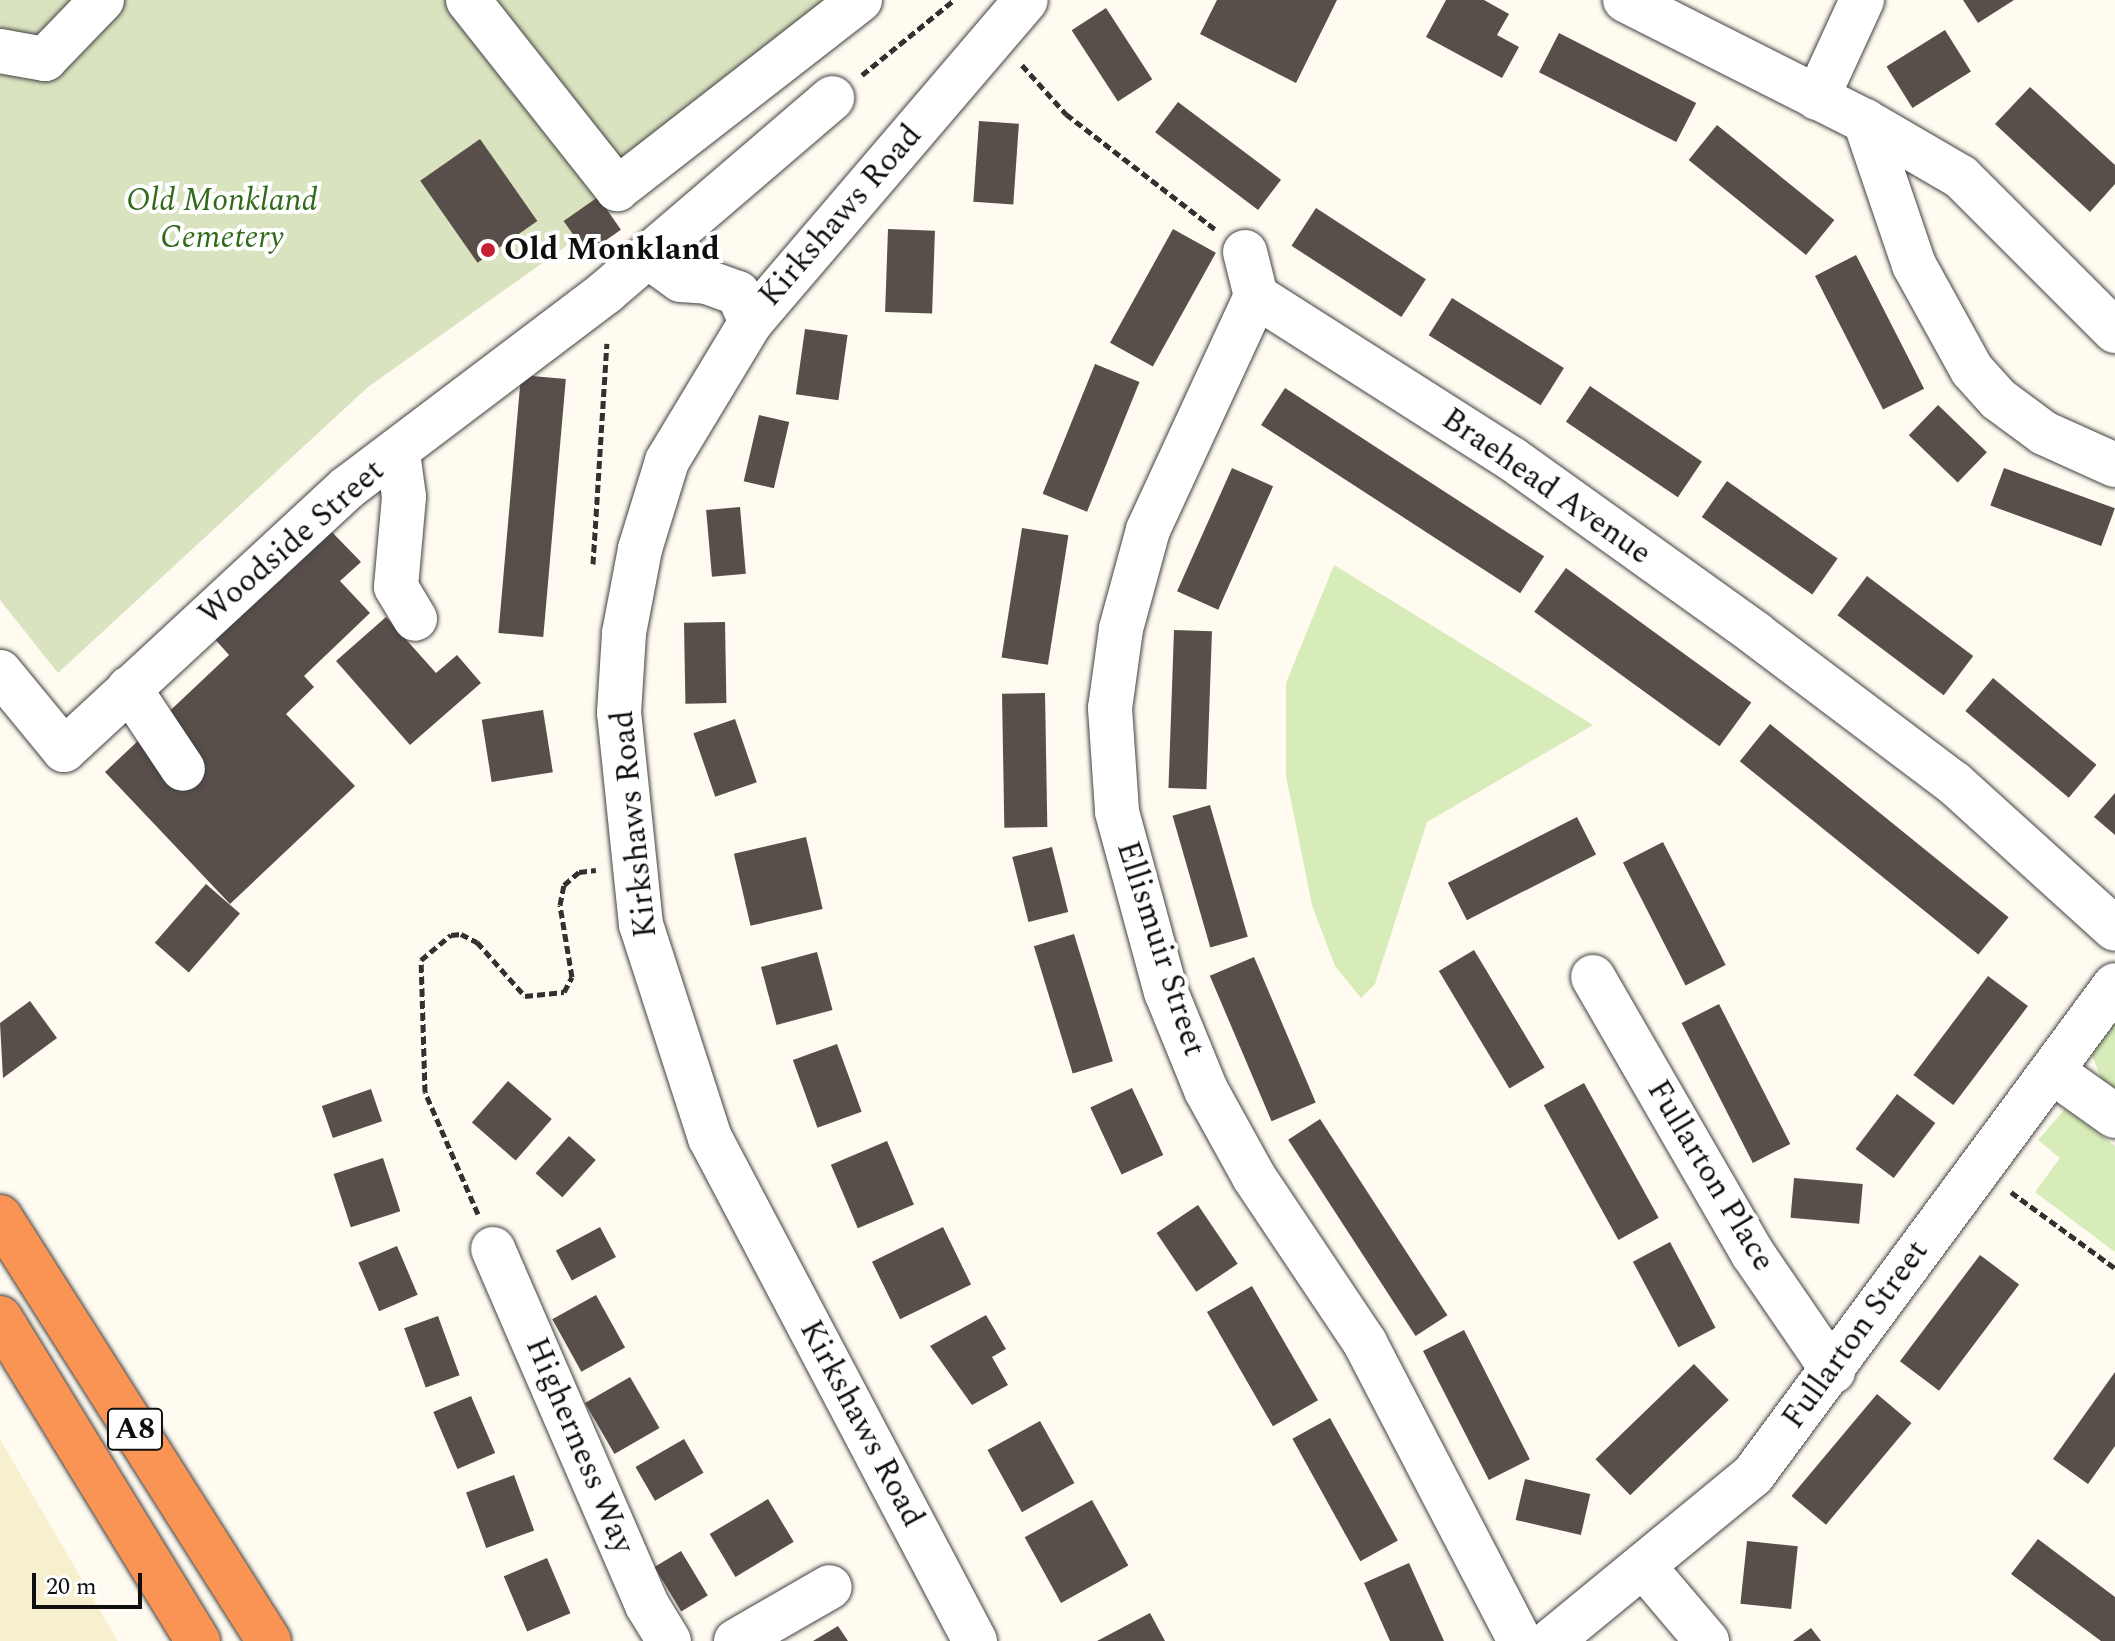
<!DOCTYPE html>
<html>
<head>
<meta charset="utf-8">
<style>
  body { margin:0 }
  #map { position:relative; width:2115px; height:1641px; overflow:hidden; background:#fffbf1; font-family:Spectral,serif }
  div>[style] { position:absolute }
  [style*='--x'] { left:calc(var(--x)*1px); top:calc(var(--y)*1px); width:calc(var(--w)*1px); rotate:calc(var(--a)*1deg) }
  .farmland>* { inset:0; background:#f7f0cf }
  .green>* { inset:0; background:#d7ecb8 }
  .cemetery>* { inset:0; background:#dae3c0 }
  .building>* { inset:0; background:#584f4b; transform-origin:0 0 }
  .path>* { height:5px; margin-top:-2.5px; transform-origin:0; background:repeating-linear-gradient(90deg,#313131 0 8px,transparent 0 12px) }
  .roads { filter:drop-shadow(0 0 2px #424242) drop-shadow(0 0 2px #424242) }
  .minor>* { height:44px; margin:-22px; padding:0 22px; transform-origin:22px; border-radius:22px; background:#fff }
  .highway>* { height:44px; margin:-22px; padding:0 22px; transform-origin:22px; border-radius:22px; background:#fa9454 }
  .dots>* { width:22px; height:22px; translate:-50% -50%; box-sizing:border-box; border:4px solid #fff; border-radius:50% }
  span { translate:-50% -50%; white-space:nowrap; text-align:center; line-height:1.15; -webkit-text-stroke:8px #fff; paint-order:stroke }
  .shield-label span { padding:2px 6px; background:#fff; border:2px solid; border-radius:6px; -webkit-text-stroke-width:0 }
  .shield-label { font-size:30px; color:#0f0f0f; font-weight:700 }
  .park-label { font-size:32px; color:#326a1c; font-style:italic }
  .street-label { font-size:32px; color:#0f0f0f }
  .poi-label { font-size:32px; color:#0f0f0f; font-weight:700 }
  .left { translate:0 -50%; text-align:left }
  .scale { position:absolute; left:32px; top:1573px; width:110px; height:36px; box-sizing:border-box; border:4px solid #0f0f0f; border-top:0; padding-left:10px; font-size:24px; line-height:28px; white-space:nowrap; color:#0f0f0f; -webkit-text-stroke:6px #fff; paint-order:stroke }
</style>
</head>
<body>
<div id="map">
  <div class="farmland">
    <i style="clip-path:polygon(0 1439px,118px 1641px,0 1641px)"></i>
  </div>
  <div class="green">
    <i style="clip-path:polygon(1334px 565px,1593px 725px,1427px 822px,1375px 984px,1361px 998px,1335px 966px,1312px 905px,1286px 776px,1286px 683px)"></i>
    <i style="clip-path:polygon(2115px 1023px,2115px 1097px,2106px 1091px,2092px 1055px)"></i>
    <i style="clip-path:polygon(2065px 1109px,2115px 1146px,2115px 1252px,2035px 1192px,2060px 1158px,2038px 1140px)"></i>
  </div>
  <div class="cemetery">
    <i style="clip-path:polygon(0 0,847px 0,638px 195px,368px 387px,58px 673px,0 600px)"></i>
  </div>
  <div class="building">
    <i style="clip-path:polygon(1217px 0,1337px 0,1296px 83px,1200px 34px)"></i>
    <i style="clip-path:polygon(1446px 0,1484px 0,1509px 14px,1497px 35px,1519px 47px,1502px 78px,1426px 37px)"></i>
    <i style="clip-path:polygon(1963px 0,2014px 0,1978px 23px)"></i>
    <i style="left:1106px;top:8px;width:85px;height:41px;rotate:57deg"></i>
    <i style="left:1945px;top:30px;width:49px;height:69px;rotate:58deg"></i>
    <i style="left:1559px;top:33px;width:154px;height:44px;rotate:27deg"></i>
    <i style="clip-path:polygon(2030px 87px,2115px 165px,2115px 184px,2090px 212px,1995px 124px)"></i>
    <i style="left:1178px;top:102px;width:129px;height:38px;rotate:37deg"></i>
    <i style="left:979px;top:121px;width:40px;height:81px;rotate:4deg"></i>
    <i style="left:1717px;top:125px;width:151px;height:45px;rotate:39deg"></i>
    <i style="left:480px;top:139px;width:100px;height:73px;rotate:55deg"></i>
    <i style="left:598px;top:197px;width:40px;height:42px;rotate:55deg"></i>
    <i style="left:1316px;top:208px;width:131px;height:45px;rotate:33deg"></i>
    <i style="left:888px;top:229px;width:47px;height:83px;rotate:2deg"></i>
    <i style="left:1173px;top:229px;width:49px;height:130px;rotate:29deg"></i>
    <i style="left:1856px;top:255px;width:150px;height:46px;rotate:63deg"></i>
    <i style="left:1452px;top:298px;width:132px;height:44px;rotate:32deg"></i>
    <i style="left:805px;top:329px;width:43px;height:66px;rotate:8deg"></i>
    <i style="left:1095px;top:364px;width:48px;height:140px;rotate:22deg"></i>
    <i style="left:521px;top:375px;width:45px;height:259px;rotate:5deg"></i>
    <i style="left:1590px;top:386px;width:135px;height:43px;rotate:34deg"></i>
    <i style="left:1285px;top:388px;width:309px;height:44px;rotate:33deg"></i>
    <i style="left:1938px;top:405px;width:68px;height:42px;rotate:44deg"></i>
    <i style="left:759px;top:415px;width:31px;height:68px;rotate:13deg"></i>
    <i style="left:1232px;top:468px;width:45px;height:135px;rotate:24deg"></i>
    <i style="left:2004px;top:468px;width:118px;height:40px;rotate:20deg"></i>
    <i style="left:1727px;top:481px;width:135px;height:44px;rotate:35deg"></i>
    <i style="left:740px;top:507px;width:67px;height:34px;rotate:85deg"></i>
    <i style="clip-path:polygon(328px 528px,361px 562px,340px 581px,370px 613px,304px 676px,314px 687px,286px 714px,355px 786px,230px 904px,105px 772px,229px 655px,213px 637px)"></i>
    <i style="left:1022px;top:528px;width:47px;height:131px;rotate:9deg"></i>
    <i style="left:1566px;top:568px;width:229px;height:54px;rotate:36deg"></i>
    <i style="left:1867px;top:576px;width:133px;height:49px;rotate:37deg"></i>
    <i style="clip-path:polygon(386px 617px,436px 673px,457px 655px,481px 683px,410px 745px,336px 661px)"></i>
    <i style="left:725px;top:622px;width:81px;height:41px;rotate:89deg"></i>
    <i style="left:1174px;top:630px;width:38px;height:158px;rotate:2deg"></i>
    <i style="left:1993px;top:678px;width:135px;height:43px;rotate:40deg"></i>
    <i style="left:1045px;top:693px;width:134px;height:43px;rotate:89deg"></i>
    <i style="left:543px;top:710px;width:63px;height:62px;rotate:81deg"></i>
    <i style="left:735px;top:719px;width:67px;height:44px;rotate:71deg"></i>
    <i style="left:1770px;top:724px;width:307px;height:48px;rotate:39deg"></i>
    <i style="clip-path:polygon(2115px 793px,2115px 835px,2094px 817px)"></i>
    <i style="left:1210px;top:805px;width:137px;height:39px;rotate:74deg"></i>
    <i style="left:1577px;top:817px;width:42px;height:145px;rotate:63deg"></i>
    <i style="left:806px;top:837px;width:74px;height:74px;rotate:77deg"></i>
    <i style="left:1663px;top:842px;width:138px;height:45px;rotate:63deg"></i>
    <i style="left:1052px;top:847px;width:67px;height:41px;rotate:76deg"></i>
    <i style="left:206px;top:884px;width:45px;height:78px;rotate:41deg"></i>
    <i style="left:1074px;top:934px;width:133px;height:42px;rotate:73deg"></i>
    <i style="left:1474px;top:950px;width:137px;height:41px;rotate:59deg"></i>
    <i style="left:817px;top:952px;width:60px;height:58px;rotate:75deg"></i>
    <i style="left:1254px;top:957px;width:158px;height:48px;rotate:67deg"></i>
    <i style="left:1988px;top:976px;width:50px;height:124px;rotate:37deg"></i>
    <i style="clip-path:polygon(30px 1001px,57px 1038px,3px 1078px,0 1023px)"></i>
    <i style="left:1719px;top:1004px;width:157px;height:42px;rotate:63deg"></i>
    <i style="left:837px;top:1044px;width:72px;height:47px;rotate:70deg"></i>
    <i style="left:508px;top:1081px;width:58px;height:55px;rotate:41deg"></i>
    <i style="left:1584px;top:1083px;width:154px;height:46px;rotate:61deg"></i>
    <i style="left:1132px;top:1088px;width:74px;height:46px;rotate:65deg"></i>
    <i style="left:371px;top:1089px;width:34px;height:52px;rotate:71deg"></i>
    <i style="left:1897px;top:1094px;width:48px;height:69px;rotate:37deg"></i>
    <i style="left:1320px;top:1119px;width:234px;height:38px;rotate:57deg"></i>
    <i style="left:569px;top:1136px;width:36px;height:50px;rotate:42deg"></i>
    <i style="left:887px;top:1141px;width:69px;height:61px;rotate:67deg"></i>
    <i style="left:383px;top:1158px;width:56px;height:52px;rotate:72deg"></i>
    <i style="left:1794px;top:1178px;width:69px;height:40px;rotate:5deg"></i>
    <i style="left:1198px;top:1205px;width:71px;height:50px;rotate:56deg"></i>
    <i style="left:600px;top:1227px;width:34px;height:50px;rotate:62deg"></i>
    <i style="left:943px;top:1227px;width:64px;height:79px;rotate:64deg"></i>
    <i style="left:1670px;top:1242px;width:97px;height:42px;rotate:62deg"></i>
    <i style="left:397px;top:1246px;width:53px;height:42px;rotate:67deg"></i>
    <i style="left:1980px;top:1255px;width:49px;height:133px;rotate:37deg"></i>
    <i style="left:1252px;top:1286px;width:132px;height:52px;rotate:60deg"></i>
    <i style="left:596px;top:1295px;width:60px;height:50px;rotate:61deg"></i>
    <i style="clip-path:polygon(986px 1315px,1006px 1349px,992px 1357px,1008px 1385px,972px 1405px,930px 1346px)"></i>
    <i style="left:438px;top:1316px;width:63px;height:36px;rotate:70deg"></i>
    <i style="left:1464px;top:1330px;width:145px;height:46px;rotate:63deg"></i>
    <i style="left:1694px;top:1364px;width:50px;height:137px;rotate:46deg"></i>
    <i style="clip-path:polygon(2115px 1372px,2115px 1446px,2088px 1484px,2053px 1459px)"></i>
    <i style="left:630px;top:1377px;width:59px;height:52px;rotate:60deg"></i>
    <i style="left:1877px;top:1394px;width:45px;height:133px;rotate:40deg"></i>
    <i style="left:471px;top:1396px;width:62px;height:41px;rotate:67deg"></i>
    <i style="left:1330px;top:1418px;width:140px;height:43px;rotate:61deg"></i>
    <i style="left:1040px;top:1421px;width:71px;height:60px;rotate:61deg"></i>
    <i style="left:684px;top:1439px;width:39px;height:56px;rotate:60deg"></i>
    <i style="left:514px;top:1475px;width:59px;height:51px;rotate:70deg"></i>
    <i style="left:1525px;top:1479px;width:67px;height:42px;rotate:13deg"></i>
    <i style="left:768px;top:1499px;width:50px;height:68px;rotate:59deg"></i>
    <i style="left:1092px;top:1500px;width:75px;height:77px;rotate:61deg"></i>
    <i style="clip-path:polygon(2038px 1539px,2115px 1597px,2115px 1641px,2101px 1641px,2011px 1574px)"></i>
    <i style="left:1747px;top:1541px;width:51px;height:63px;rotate:6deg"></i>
    <i style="left:681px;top:1551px;width:52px;height:31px;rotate:59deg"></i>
    <i style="left:547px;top:1558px;width:60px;height:47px;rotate:67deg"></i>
    <i style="clip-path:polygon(1409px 1563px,1444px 1641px,1390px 1641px,1364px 1583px)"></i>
    <i style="clip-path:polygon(1150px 1613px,1165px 1641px,1097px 1641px)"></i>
    <i style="clip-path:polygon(838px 1626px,848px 1641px,813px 1641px)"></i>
    <i style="clip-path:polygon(1811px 1628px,1821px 1641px,1793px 1641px)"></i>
  </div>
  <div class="path">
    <i style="--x:1022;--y:65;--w:66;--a:48.1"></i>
    <i style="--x:1066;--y:114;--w:188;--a:37.7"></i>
    <i style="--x:862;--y:75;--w:119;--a:-39.2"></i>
    <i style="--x:593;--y:564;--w:221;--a:-86.4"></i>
    <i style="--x:2011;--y:1192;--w:129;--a:36.2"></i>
    <i style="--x:478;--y:1214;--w:133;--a:-113.5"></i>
    <i style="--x:425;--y:1092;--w:132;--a:-91.7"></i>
    <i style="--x:421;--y:960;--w:39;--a:-40"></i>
    <i style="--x:451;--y:935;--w:10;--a:-6"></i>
    <i style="--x:461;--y:934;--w:18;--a:27"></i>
    <i style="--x:477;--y:942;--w:72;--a:48.4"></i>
    <i style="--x:525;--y:996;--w:39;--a:-6"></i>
    <i style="--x:564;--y:992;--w:17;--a:-62"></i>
    <i style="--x:572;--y:977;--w:73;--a:-99.5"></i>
    <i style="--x:560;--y:905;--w:20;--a:-79"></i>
    <i style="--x:564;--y:885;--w:20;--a:-41"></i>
    <i style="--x:579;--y:872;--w:17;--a:-7"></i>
  </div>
  <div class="roads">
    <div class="minor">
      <i style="--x:468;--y:0;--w:241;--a:51.7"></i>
      <i style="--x:617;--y:189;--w:308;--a:-37.9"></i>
      <i style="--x:1625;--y:0;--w:269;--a:26.8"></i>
      <i style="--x:1865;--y:121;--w:111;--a:30.3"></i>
      <i style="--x:1961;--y:177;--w:218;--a:45"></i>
      <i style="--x:0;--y:51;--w:46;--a:10.1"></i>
      <i style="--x:45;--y:59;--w:82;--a:-46"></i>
      <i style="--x:1817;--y:98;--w:108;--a:-65.3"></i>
      <i style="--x:1865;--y:121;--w:152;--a:71.2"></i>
      <i style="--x:1914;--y:265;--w:120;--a:61.1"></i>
      <i style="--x:1972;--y:370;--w:39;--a:48"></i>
      <i style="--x:1998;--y:399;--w:57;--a:36.5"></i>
      <i style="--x:2044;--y:433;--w:78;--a:24.3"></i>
      <i style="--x:1245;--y:252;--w:45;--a:76"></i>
      <i style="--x:1256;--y:296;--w:303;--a:32.5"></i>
      <i style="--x:1512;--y:459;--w:300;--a:35.6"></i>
      <i style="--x:1756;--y:634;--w:248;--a:37"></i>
      <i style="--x:1954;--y:783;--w:217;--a:42.2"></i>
      <i style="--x:649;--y:257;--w:39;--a:36"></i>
      <i style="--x:681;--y:280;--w:26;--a:4"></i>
      <i style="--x:707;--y:282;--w:33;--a:20"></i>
      <i style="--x:738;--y:293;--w:32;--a:66"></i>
      <i style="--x:1256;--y:296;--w:258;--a:114.8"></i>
      <i style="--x:1148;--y:530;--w:103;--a:105.3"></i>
      <i style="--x:1121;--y:629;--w:80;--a:97.9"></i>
      <i style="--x:1110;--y:708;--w:104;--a:86.1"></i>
      <i style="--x:1117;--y:812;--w:187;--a:74.8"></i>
      <i style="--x:1166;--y:992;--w:106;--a:67.8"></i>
      <i style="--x:1206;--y:1090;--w:99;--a:61.1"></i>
      <i style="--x:1254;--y:1177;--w:200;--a:56.2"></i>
      <i style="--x:1365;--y:1343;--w:336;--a:62.5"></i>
      <i style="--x:398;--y:453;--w:44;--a:82.2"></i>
      <i style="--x:404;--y:497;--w:90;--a:95.1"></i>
      <i style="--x:396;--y:587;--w:37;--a:59"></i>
      <i style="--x:0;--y:672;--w:101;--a:50.6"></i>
      <i style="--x:64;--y:750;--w:386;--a:-42.8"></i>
      <i style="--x:347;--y:488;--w:325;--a:-37.1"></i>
      <i style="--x:606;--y:292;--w:298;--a:-40.6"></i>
      <i style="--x:129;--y:688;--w:97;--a:56.3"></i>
      <i style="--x:1593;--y:977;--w:320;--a:60"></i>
      <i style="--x:1753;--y:1254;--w:142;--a:55.6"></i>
      <i style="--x:2053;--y:1072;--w:76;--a:35.4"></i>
      <i style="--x:493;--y:1249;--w:388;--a:66.6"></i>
      <i style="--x:647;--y:1605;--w:42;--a:58.6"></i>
      <i style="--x:1645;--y:1568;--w:96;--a:49.7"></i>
      <i style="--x:736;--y:1641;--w:108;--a:-29.9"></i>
      <i style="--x:975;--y:1641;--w:569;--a:-117.78"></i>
      <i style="--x:710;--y:1138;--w:224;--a:-107.9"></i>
      <i style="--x:641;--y:925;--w:213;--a:-95.9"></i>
      <i style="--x:619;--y:713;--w:80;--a:-86.4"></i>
      <i style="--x:624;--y:633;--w:86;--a:-79.2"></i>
      <i style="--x:640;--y:549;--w:92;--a:-72.9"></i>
      <i style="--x:667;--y:461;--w:162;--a:-58.9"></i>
      <i style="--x:751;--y:322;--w:423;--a:-49.5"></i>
      <i style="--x:1551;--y:1641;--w:261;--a:-39.4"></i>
      <i style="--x:1753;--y:1475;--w:609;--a:-53.54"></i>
    </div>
    <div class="highway">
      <i style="--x:0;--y:1217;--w:502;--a:57.61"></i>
      <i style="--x:0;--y:1318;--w:379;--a:58.5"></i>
    </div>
  </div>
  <div class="dots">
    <i style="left:488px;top:250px;background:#c62034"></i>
  </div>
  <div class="shield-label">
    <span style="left:135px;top:1429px">A8</span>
  </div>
  <div class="park-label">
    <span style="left:222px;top:220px">Old Monkland<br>Cemetery</span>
  </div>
  <div class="street-label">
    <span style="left:841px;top:216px;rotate:-49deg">Kirkshaws Road</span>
    <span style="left:1546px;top:487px;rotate:35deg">Braehead Avenue</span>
    <span style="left:292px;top:543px;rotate:-41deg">Woodside Street</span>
    <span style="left:635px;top:824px;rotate:-96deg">Kirkshaws Road</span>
    <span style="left:1160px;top:949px;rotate:72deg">Ellismuir Street</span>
    <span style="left:1710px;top:1176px;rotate:59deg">Fullarton Place</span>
    <span style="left:1856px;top:1335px;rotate:-54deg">Fullarton Street</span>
    <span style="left:861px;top:1424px;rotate:62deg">Kirkshaws Road</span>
    <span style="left:579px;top:1446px;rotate:67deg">Higherness Way</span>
  </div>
  <div class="poi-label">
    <span class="left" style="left:504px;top:250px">Old Monkland</span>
  </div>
  <div class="scale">20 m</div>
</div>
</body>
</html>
